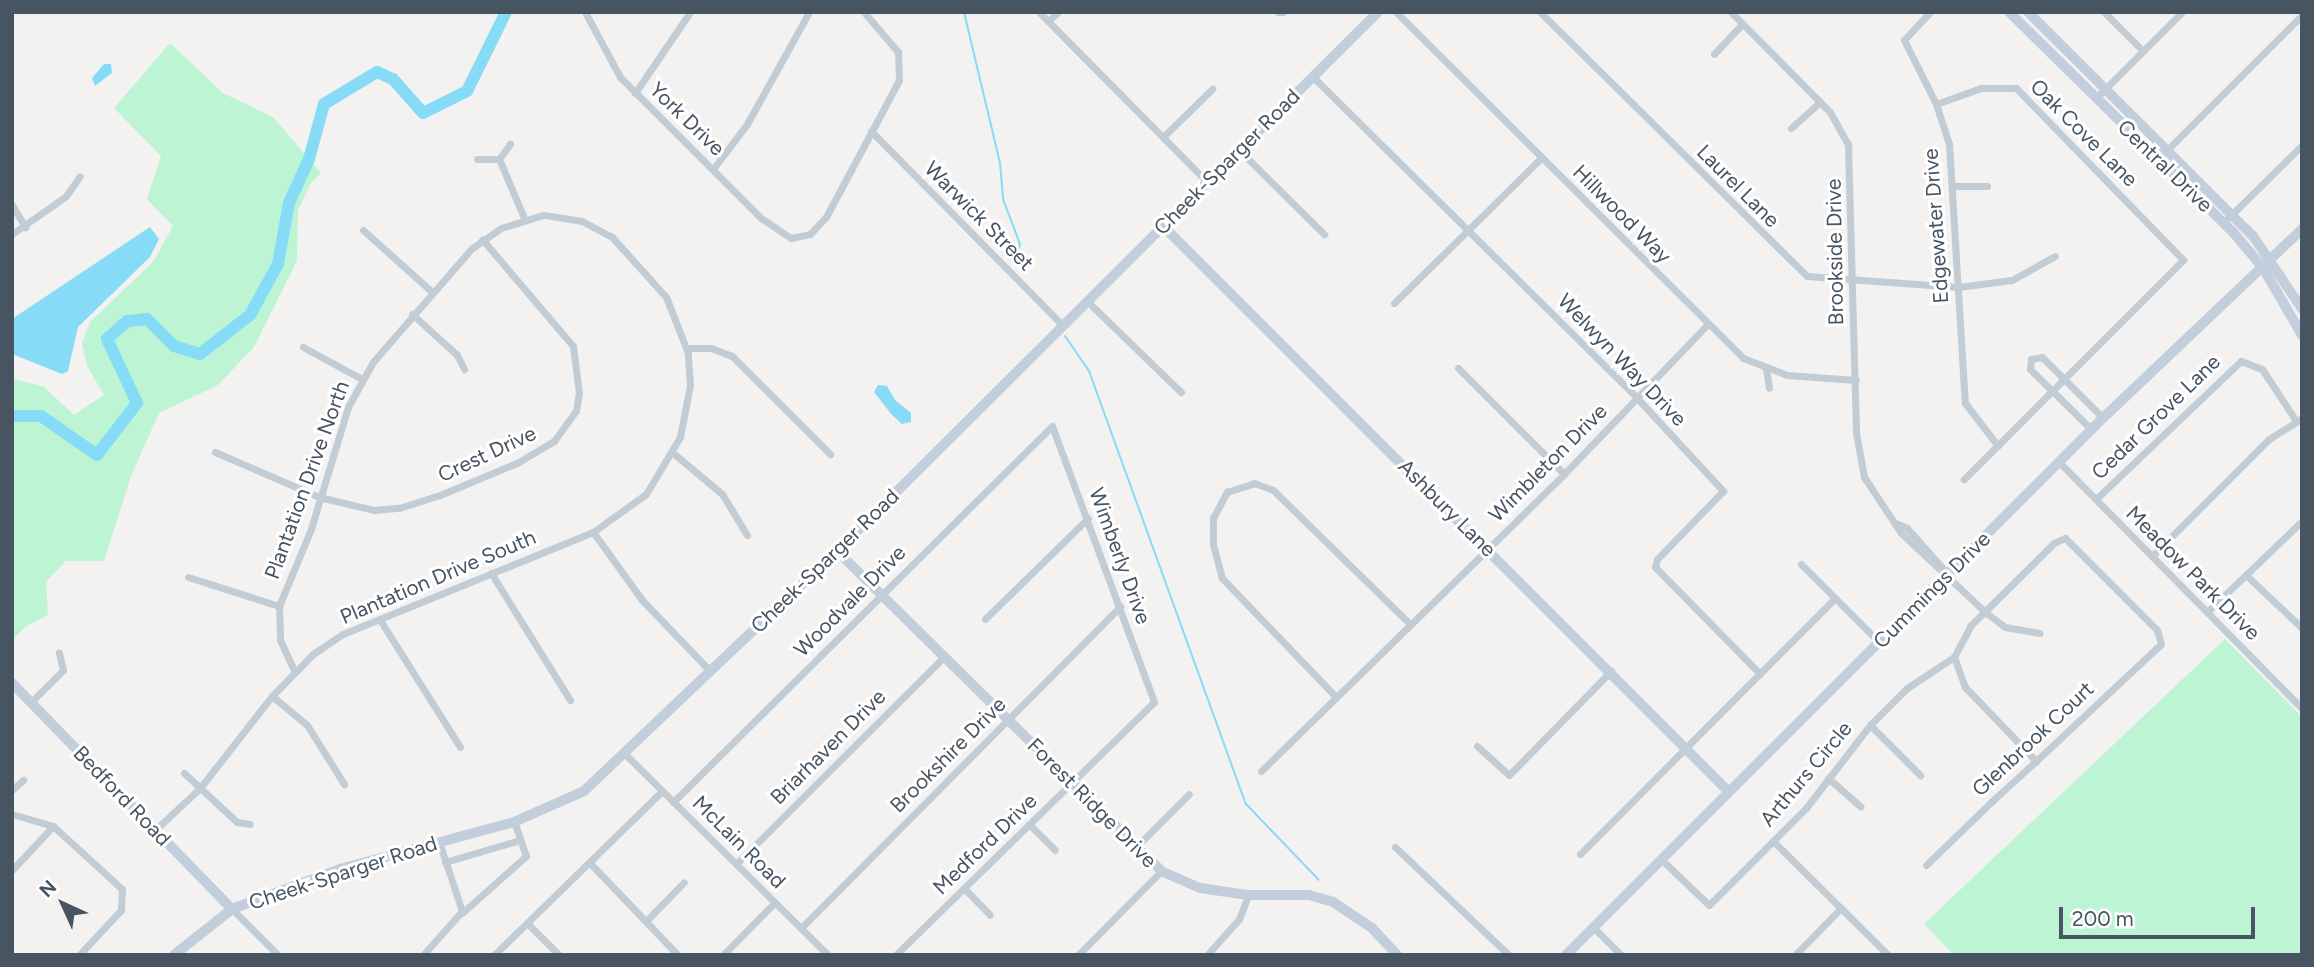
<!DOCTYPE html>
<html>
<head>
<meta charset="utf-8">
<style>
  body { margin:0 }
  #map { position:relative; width:2314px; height:967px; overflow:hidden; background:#f4f1f1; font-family:Figtree,sans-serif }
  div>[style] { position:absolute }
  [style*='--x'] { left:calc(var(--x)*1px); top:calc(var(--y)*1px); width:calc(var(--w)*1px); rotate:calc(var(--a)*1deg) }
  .green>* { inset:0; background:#bdf5d4 }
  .water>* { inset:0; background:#86dcf6 }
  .stream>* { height:2px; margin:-1px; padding:0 1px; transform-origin:1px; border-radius:1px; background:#86dcf6 }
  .river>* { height:12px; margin:-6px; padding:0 6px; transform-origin:6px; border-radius:6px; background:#86dcf6 }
  .street>* { height:7px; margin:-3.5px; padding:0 3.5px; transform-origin:3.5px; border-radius:3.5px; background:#c1ccd4 }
  .secondary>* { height:10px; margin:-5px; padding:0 5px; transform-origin:5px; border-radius:5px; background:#c3cedc }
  span { translate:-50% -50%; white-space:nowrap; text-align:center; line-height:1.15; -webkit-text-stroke:6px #fff; paint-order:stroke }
  .street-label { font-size:21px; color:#475461 }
  .frame { position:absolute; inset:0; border:14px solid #475461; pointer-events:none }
  .north { position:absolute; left:28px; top:869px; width:70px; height:70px; -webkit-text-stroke:5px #fff; paint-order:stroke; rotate:315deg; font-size:19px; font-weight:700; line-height:28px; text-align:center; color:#475461 }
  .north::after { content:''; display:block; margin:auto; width:24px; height:32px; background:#475461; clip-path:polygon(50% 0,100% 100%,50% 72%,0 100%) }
  .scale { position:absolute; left:2059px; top:907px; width:196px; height:32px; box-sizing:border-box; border:4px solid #475461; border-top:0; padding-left:9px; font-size:21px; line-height:24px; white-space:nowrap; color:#475461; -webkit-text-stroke:5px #fff; paint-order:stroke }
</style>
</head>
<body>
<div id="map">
  <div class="green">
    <i style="clip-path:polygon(170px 43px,223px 93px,273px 117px,321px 173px,311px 183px,298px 210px,297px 261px,254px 347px,218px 385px,159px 413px,131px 476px,104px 561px,66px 561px,46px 582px,48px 615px,25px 627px,12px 640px,12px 379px,43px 386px,74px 415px,104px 395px,87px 366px,82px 343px,90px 322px,153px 262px,173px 226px,147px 199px,161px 156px,114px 108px)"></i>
    <i style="clip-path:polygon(2225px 639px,2302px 717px,2302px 955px,1954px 955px,1924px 924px)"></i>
  </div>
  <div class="water">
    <i style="clip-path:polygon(104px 64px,111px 64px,112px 73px,95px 86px,92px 78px)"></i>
    <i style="clip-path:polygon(150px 227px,159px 239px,150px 257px,78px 327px,68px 371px,62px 374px,12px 354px,12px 319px)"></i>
    <i style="clip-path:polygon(878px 385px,887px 386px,895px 400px,911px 413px,911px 422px,902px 424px,892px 415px,874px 392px)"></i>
  </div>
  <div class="stream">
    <i style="--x:964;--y:12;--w:155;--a:76.6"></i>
    <i style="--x:1000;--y:163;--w:36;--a:85"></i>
    <i style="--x:1003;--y:199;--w:48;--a:69.3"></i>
    <i style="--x:1020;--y:244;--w:21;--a:104"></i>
    <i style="--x:1065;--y:336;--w:42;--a:55.6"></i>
    <i style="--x:1089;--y:371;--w:461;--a:70.1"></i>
    <i style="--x:1246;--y:804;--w:105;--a:46.2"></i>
  </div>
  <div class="river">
    <i style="--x:12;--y:416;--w:29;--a:0"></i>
    <i style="--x:41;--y:416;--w:68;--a:34.9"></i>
    <i style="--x:97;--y:455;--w:66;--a:-52.4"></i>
    <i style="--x:137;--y:403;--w:71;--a:-115.1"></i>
    <i style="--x:107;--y:339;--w:27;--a:-42"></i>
    <i style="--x:127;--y:321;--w:20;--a:-6"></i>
    <i style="--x:147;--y:319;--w:38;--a:45"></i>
    <i style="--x:174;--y:346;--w:27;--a:17"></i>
    <i style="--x:200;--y:354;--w:63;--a:-38"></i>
    <i style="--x:250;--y:315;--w:58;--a:-61.2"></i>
    <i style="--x:278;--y:264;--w:62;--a:-79.8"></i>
    <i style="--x:289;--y:203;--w:48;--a:-65.6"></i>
    <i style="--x:309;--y:159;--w:57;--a:-74.7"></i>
    <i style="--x:324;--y:104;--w:62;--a:-31.1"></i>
    <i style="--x:377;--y:72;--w:17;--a:24"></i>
    <i style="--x:393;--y:79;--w:45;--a:48.6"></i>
    <i style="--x:423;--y:113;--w:49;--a:-26.6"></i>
    <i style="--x:467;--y:91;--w:88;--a:-63.7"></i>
  </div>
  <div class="street">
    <i style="--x:585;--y:12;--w:74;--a:61.7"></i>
    <i style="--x:620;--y:77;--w:199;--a:45"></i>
    <i style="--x:761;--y:218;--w:36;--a:34"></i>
    <i style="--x:791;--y:238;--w:19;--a:-12"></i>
    <i style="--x:810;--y:234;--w:23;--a:-47"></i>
    <i style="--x:826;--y:217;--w:155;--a:-61.9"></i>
    <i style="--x:899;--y:80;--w:28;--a:-92"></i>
    <i style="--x:898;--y:52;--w:52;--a:-130.4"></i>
    <i style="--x:1039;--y:12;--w:239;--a:45.3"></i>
    <i style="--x:1278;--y:12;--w:5;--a:0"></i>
    <i style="--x:1396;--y:12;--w:490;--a:44.9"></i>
    <i style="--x:1743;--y:358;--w:47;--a:21.1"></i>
    <i style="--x:1787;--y:375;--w:69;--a:4.1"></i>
    <i style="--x:1540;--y:12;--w:375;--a:44.7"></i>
    <i style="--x:1807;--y:276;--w:151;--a:4.2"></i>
    <i style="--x:1958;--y:287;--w:54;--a:-7.4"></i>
    <i style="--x:2012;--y:280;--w:49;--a:-29.2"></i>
    <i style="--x:1731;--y:12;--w:141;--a:45.3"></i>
    <i style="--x:1830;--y:112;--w:38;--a:61"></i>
    <i style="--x:1848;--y:145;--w:288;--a:88.4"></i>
    <i style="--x:1856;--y:433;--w:45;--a:79.7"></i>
    <i style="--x:1864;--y:477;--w:67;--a:56.5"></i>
    <i style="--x:1901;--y:533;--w:115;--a:43.2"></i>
    <i style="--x:1985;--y:612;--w:25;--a:37"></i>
    <i style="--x:2005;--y:627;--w:35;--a:10"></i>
    <i style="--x:1930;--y:12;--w:38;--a:133"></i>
    <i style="--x:1904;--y:40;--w:72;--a:63.4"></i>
    <i style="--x:1936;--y:104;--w:42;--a:72"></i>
    <i style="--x:1949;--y:144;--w:259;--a:86.5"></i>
    <i style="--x:1965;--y:403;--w:54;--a:52.5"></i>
    <i style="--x:2104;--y:12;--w:55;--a:45"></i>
    <i style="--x:1048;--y:21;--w:13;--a:-42"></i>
    <i style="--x:1714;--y:54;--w:41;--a:-47"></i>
    <i style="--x:1313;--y:77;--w:456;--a:44.7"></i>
    <i style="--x:1637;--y:398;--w:127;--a:47.2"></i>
    <i style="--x:1723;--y:491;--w:95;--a:134.1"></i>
    <i style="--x:1657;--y:559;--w:8;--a:104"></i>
    <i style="--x:1655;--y:567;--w:150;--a:45.5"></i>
    <i style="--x:635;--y:93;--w:98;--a:-55.8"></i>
    <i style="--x:2096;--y:98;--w:122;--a:-45"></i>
    <i style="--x:1936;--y:104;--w:48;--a:-19.6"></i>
    <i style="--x:1981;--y:88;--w:35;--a:0"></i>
    <i style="--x:2016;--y:88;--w:240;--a:45.8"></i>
    <i style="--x:2183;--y:260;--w:310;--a:135"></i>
    <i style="--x:1791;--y:128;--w:39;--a:-42"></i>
    <i style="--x:871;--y:131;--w:274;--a:45.4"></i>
    <i style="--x:1163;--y:137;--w:69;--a:-44.4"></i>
    <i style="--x:1239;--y:150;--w:120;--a:44.7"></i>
    <i style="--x:477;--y:159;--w:22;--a:0"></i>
    <i style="--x:499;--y:159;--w:19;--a:-54"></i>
    <i style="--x:499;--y:159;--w:64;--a:67"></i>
    <i style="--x:2158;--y:159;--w:204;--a:-45"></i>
    <i style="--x:713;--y:169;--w:56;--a:-52.9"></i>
    <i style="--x:747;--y:124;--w:128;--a:-61"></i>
    <i style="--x:1952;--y:186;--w:35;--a:0"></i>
    <i style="--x:12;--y:205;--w:26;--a:59"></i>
    <i style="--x:2223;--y:223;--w:111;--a:-44.6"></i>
    <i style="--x:363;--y:230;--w:93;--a:41.9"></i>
    <i style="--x:12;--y:234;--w:66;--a:-35.1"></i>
    <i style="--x:66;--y:196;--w:24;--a:-55"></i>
    <i style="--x:1087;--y:301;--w:131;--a:44.1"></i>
    <i style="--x:1394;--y:303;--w:206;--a:-44.6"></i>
    <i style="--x:412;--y:314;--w:61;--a:42.3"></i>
    <i style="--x:457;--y:355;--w:16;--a:63"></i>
    <i style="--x:303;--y:347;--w:67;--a:28.5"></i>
    <i style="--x:686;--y:348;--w:25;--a:0"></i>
    <i style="--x:711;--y:348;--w:22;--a:21"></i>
    <i style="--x:732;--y:356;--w:139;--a:45"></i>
    <i style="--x:1458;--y:368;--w:150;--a:45"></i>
    <i style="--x:1766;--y:369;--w:19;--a:81"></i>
    <i style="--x:2092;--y:430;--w:87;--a:-135.5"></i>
    <i style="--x:2030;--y:369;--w:10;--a:-84"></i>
    <i style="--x:2031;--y:359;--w:11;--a:-10"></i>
    <i style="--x:2042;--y:357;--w:86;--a:45"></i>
    <i style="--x:215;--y:452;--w:113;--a:23.4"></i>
    <i style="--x:319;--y:497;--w:57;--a:13.3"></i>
    <i style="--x:374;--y:510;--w:25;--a:-5"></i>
    <i style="--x:399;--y:508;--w:43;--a:-17.6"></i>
    <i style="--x:440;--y:495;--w:83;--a:-22.6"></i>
    <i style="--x:517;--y:463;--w:43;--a:-30.7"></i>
    <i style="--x:554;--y:441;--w:37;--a:-54"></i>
    <i style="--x:576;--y:411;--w:18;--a:-81"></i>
    <i style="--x:579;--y:393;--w:47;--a:-97.3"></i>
    <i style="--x:573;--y:346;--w:140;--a:-130.4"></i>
    <i style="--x:673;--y:453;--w:64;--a:39.9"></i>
    <i style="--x:722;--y:494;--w:48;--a:58.6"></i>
    <i style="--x:2060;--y:463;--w:344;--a:45.4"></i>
    <i style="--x:2096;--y:499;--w:200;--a:-43.6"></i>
    <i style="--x:2241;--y:361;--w:22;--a:21"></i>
    <i style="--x:2262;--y:369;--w:62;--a:56.8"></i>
    <i style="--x:1898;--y:524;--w:10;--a:24"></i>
    <i style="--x:1907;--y:528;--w:59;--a:48.4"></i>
    <i style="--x:593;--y:532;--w:84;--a:54.2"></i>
    <i style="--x:642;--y:600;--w:98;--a:46.2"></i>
    <i style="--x:2152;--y:556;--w:165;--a:-45"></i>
    <i style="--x:2269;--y:439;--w:39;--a:-32"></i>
    <i style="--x:1801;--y:564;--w:110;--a:45"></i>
    <i style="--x:491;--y:573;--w:150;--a:58.1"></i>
    <i style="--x:2247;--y:576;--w:74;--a:43.4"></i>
    <i style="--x:188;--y:577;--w:96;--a:17.7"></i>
    <i style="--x:2207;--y:612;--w:132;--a:-43.8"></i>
    <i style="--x:985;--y:619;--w:144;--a:-44.4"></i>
    <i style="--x:380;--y:620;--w:150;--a:57.8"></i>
    <i style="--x:272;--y:696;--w:45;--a:39.6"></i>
    <i style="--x:307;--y:725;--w:70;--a:57.9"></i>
    <i style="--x:1336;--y:697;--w:165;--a:-133.8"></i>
    <i style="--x:1222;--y:578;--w:34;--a:-105"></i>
    <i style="--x:1213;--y:545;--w:27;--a:-90"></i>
    <i style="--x:1213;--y:518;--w:30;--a:-62"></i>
    <i style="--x:1227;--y:492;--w:28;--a:-18"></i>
    <i style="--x:1254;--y:483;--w:20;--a:20"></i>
    <i style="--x:1273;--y:490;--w:192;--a:44.4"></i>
    <i style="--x:31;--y:702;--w:45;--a:-45"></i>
    <i style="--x:63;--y:670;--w:18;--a:-103"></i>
    <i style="--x:1870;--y:725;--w:71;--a:45"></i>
    <i style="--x:1477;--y:746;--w:43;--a:42.2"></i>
    <i style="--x:1509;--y:775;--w:146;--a:-45.6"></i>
    <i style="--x:625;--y:754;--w:286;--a:44.7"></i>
    <i style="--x:1261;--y:771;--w:424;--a:-44.4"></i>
    <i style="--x:1564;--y:474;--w:208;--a:-46.2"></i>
    <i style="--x:184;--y:773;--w:72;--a:42.8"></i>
    <i style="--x:237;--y:822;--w:13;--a:9"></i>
    <i style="--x:1828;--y:778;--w:43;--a:41.2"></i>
    <i style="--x:12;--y:790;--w:15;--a:-42"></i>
    <i style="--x:673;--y:802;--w:534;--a:-44.77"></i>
    <i style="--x:1052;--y:426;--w:294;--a:69.7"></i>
    <i style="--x:1154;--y:702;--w:361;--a:135.6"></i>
    <i style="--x:12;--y:814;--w:43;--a:16.3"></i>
    <i style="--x:53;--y:826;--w:93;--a:42.4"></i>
    <i style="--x:122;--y:889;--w:21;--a:93"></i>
    <i style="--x:121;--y:910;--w:62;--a:133"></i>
    <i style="--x:1030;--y:825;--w:35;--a:45"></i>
    <i style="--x:155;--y:830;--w:62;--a:-43"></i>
    <i style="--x:200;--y:788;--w:117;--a:-52"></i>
    <i style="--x:272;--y:696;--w:59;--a:-45.7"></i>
    <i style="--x:313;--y:654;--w:36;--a:-34"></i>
    <i style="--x:343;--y:634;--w:270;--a:-22.2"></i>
    <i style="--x:593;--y:532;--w:65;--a:-35.6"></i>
    <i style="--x:646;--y:494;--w:66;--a:-59.2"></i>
    <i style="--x:680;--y:437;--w:53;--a:-79.1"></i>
    <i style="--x:690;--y:385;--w:32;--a:-94"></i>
    <i style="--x:688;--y:353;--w:60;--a:-111.4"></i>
    <i style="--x:666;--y:297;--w:81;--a:-132"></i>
    <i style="--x:612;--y:237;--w:34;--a:-152"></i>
    <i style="--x:582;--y:221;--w:39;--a:-171"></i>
    <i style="--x:543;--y:215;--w:44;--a:162.8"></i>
    <i style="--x:501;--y:228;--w:35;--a:145"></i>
    <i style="--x:472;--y:248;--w:151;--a:131"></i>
    <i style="--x:373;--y:362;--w:51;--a:119.1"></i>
    <i style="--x:348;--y:407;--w:127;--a:106.9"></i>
    <i style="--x:311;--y:529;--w:83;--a:112.6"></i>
    <i style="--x:279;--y:606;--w:34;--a:88"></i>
    <i style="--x:280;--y:640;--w:33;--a:65"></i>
    <i style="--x:1773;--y:841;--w:162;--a:44.7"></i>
    <i style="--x:1395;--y:847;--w:157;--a:43.5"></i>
    <i style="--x:1135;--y:848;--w:76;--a:-45"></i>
    <i style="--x:1580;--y:854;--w:361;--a:-45.1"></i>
    <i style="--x:1661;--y:859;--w:66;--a:43.8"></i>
    <i style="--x:1709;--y:905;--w:137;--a:-45"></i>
    <i style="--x:1806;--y:808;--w:105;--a:-52.4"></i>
    <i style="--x:1870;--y:725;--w:52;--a:-45"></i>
    <i style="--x:1907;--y:688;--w:56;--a:-33.4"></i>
    <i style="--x:445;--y:862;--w:78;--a:-16.3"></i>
    <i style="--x:589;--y:862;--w:129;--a:46.3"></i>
    <i style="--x:736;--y:864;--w:295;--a:-44.9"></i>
    <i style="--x:1926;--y:865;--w:91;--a:-44.1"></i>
    <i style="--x:1991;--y:802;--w:61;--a:-42.3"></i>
    <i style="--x:2036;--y:761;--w:167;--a:-43.1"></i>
    <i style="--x:2158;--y:647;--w:4;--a:-45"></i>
    <i style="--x:2161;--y:644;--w:15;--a:-106"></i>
    <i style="--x:2157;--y:630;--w:130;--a:-135"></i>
    <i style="--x:2065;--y:538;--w:12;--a:156"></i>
    <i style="--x:2054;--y:543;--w:117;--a:135.3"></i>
    <i style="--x:1971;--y:625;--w:36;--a:118"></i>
    <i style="--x:1954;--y:657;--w:32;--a:70"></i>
    <i style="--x:1965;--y:687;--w:103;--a:46.2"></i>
    <i style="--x:12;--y:870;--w:60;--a:-47"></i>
    <i style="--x:964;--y:888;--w:37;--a:46"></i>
    <i style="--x:232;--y:909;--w:65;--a:45"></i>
    <i style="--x:462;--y:913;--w:86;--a:-41.7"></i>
    <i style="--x:526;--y:856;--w:36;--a:-109"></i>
    <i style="--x:646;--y:921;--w:54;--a:-45.7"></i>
    <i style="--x:527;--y:923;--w:45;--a:45"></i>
    <i style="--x:1593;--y:927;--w:40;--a:45"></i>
    <i style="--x:801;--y:928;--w:453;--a:-45.2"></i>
    <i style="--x:423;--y:955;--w:59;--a:-48.4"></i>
    <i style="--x:462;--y:911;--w:73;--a:-108.4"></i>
    <i style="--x:494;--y:955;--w:235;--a:-44.3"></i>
    <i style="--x:723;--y:955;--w:74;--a:-45.5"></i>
    <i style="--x:1078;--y:955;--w:118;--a:-45.3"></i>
    <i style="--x:1207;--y:955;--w:48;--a:-48.4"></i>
    <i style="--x:1239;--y:919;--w:26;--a:-69"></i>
    <i style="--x:1795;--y:955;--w:66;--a:-45.6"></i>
  </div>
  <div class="secondary">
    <i style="--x:2009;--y:12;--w:314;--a:44.5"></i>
    <i style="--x:2233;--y:232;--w:47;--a:50.2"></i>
    <i style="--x:2263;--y:268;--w:78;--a:59.8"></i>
    <i style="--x:2028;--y:12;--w:317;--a:44.9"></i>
    <i style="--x:2253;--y:236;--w:88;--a:56.1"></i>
    <i style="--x:1163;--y:226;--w:800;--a:45"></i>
    <i style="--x:837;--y:551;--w:455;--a:44.6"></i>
    <i style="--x:1161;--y:871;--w:43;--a:23.6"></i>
    <i style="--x:1200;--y:888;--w:49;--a:8.3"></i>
    <i style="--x:1248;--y:895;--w:61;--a:0"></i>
    <i style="--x:1309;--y:895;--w:25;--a:16"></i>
    <i style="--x:1333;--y:902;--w:47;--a:33.7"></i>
    <i style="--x:1372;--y:928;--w:37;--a:47"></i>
    <i style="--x:12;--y:683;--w:315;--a:45.8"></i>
    <i style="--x:174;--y:955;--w:74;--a:-38.4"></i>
    <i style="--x:232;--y:909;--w:115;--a:-20.3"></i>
    <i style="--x:340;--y:869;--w:180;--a:-15.1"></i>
    <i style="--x:514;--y:822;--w:77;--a:-23.9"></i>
    <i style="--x:584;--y:791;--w:349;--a:-43.5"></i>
    <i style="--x:837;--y:551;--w:764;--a:-44.89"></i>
    <i style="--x:1566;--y:955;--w:759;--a:-45"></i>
    <i style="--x:2103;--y:418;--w:274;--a:-43.5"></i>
  </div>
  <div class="street-label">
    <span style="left:687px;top:119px;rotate:44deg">York Drive</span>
    <span style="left:2084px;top:133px;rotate:45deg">Oak Cove Lane</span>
    <span style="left:1227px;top:162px;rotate:-45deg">Cheek-Sparger Road</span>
    <span style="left:2165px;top:166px;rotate:44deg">Central Drive</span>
    <span style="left:1738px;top:186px;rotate:45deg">Laurel Lane</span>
    <span style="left:1622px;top:214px;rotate:45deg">Hillwood Way</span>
    <span style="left:979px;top:216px;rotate:45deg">Warwick Street</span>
    <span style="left:1936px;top:226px;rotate:-94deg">Edgewater Drive</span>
    <span style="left:1835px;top:252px;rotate:-91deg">Brookside Drive</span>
    <span style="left:1622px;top:360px;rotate:46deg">Welwyn Way Drive</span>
    <span style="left:2156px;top:417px;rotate:-44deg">Cedar Grove Lane</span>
    <span style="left:487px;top:454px;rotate:-25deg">Crest Drive</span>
    <span style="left:1548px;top:463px;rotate:-45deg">Wimbleton Drive</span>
    <span style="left:307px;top:480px;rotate:-70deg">Plantation Drive North</span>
    <span style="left:1447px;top:508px;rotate:45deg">Ashbury Lane</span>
    <span style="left:1120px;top:556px;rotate:70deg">Wimberly Drive</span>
    <span style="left:825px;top:561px;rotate:-44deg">Cheek-Sparger Road</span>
    <span style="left:2193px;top:573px;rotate:45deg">Meadow Park Drive</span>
    <span style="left:438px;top:577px;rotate:-23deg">Plantation Drive South</span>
    <span style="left:1932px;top:590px;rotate:-45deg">Cummings Drive</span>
    <span style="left:850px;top:601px;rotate:-45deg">Woodvale Drive</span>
    <span style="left:2033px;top:739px;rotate:-43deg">Glenbrook Court</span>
    <span style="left:828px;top:747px;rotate:-45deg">Briarhaven Drive</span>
    <span style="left:948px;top:755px;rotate:-45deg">Brookshire Drive</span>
    <span style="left:1806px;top:774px;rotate:-50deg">Arthurs Circle</span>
    <span style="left:122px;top:796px;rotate:46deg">Bedford Road</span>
    <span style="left:1092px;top:803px;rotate:45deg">Forest Ridge Drive</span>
    <span style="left:739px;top:842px;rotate:45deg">McLain Road</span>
    <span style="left:985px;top:844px;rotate:-44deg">Medford Drive</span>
    <span style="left:343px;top:873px;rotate:-18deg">Cheek-Sparger Road</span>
  </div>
  <div class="frame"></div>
  <div class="north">N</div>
  <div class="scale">200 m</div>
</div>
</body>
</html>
